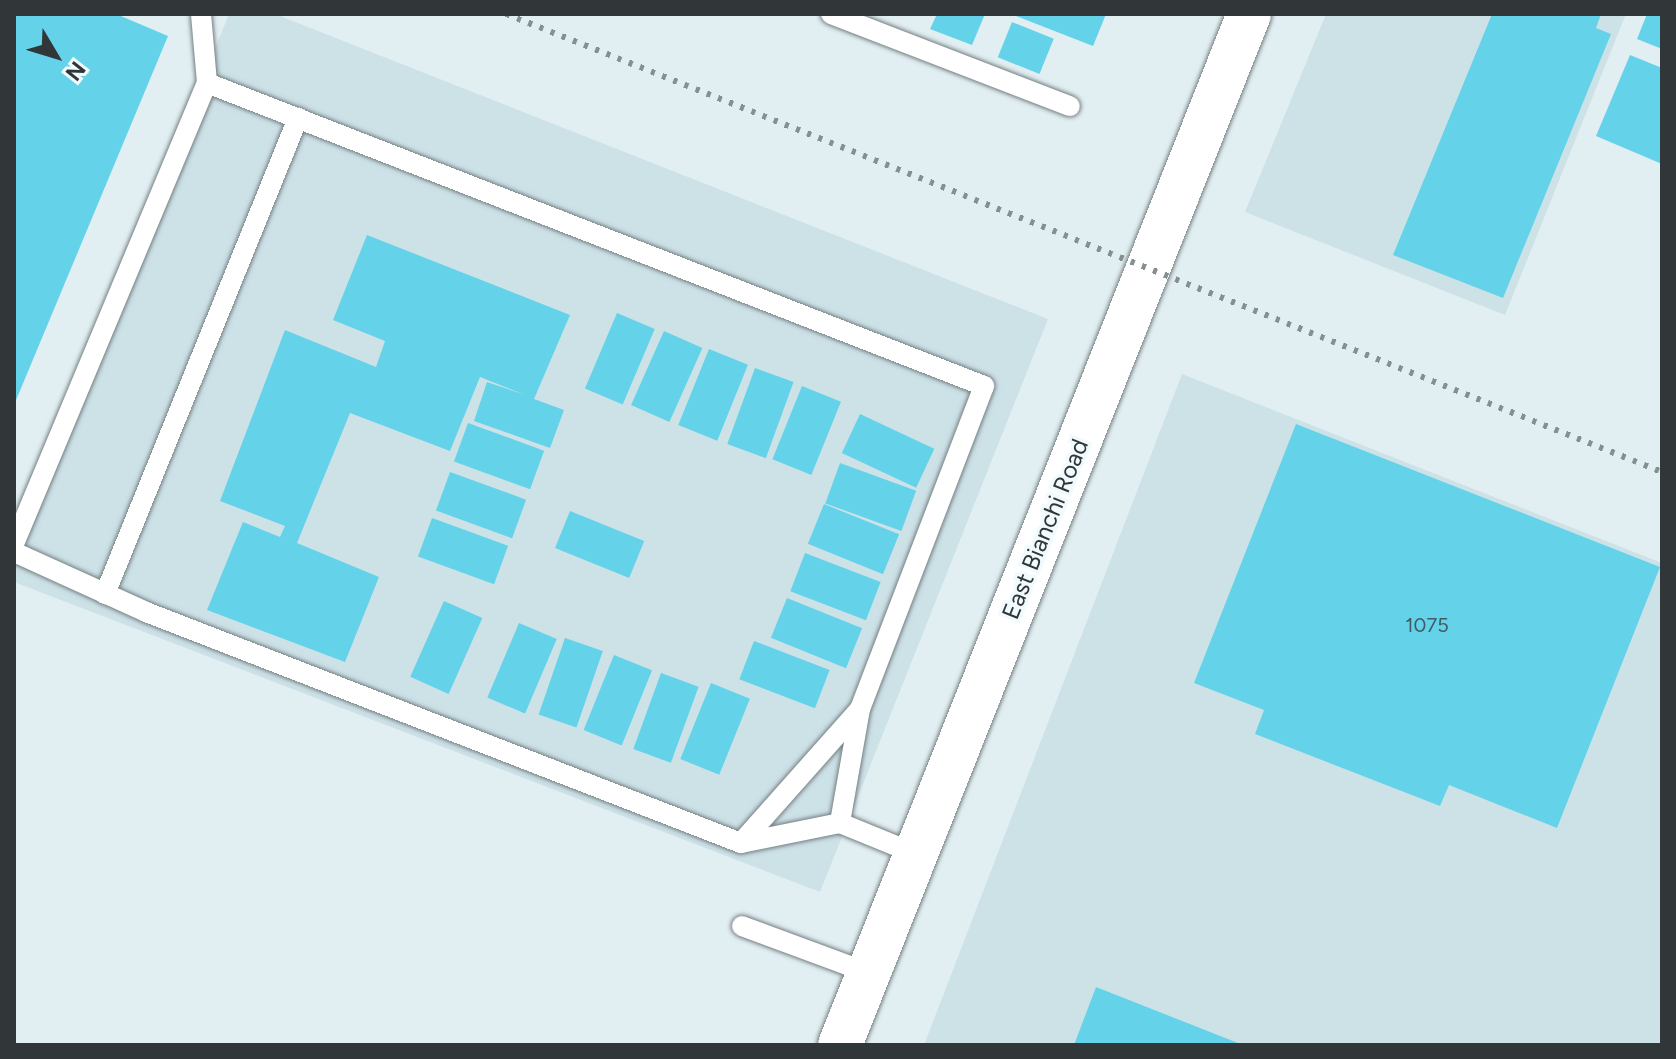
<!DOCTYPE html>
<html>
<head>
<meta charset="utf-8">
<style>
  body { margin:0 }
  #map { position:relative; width:1676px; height:1059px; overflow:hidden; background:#e2eff2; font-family:Figtree,sans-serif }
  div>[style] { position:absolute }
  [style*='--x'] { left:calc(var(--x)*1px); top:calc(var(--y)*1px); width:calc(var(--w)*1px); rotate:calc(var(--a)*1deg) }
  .built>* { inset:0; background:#cde2e7 }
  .building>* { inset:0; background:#64d2e9; transform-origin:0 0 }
  .roads { filter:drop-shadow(0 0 2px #747f82) drop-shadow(0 0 2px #747f82) }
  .service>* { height:20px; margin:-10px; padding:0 10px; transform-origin:10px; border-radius:10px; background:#fff }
  .tertiary>* { height:44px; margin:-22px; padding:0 22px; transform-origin:22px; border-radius:22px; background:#fff }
  .rail>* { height:6px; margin-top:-3px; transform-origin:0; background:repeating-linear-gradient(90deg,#858e90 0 4px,transparent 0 12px) }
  span { translate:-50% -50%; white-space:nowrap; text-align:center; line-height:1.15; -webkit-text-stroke:7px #f1fbfe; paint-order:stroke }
  .number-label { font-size:20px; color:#3e5d64 }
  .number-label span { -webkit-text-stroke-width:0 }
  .street-label { font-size:24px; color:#313638 }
  .frame { position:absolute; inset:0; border:16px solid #313638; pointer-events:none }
  .north { position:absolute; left:16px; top:16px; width:80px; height:80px; -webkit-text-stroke:6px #f1fbfe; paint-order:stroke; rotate:128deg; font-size:22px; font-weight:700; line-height:32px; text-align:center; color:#313638 }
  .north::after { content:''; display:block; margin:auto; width:28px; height:36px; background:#313638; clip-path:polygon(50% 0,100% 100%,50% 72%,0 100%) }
</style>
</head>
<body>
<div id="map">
  <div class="built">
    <i style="clip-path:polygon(229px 14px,275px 14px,1048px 319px,820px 892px,14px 582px,14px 545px)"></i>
    <i style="clip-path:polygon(1326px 14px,1626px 14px,1505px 315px,1245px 212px)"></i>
    <i style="clip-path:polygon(1182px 374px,1662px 563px,1662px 1045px,924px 1045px)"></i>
  </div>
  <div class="building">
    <i style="clip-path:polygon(14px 14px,116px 14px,168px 36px,14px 405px)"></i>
    <i style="clip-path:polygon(937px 14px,985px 14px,972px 45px,930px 29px)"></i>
    <i style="clip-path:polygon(1011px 14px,1106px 14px,1093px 46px)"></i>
    <i style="clip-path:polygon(1492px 14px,1601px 14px,1596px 28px,1611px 34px,1503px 298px,1393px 255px)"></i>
    <i style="clip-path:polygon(1647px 14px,1662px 14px,1662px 49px,1637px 39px)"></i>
    <i style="left:1012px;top:22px;width:45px;height:38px;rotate:22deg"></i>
    <i style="clip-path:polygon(1630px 55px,1662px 68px,1662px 164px,1596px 136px)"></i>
    <i style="clip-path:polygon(367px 235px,570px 315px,534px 399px,564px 410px,550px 448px,474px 421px,487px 382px,525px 395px,480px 377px,450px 451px,350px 413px,297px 543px,379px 577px,345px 662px,207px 610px,243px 522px,280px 537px,285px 526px,220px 501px,285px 330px,376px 367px,385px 341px,333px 320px)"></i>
    <i style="left:617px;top:313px;width:41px;height:82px;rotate:23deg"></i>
    <i style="left:664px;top:331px;width:42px;height:81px;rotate:24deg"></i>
    <i style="left:709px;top:349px;width:42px;height:82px;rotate:22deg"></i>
    <i style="left:755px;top:368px;width:41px;height:81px;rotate:20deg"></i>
    <i style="left:802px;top:386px;width:42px;height:79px;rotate:22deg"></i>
    <i style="left:860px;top:414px;width:82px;height:43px;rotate:25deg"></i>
    <i style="left:468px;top:423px;width:81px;height:41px;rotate:20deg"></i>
    <i style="clip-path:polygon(1296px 424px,1660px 567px,1557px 828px,1449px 785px,1440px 806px,1255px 734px,1264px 710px,1194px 683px)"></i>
    <i style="left:840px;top:463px;width:81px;height:43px;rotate:20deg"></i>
    <i style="left:450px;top:472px;width:81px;height:41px;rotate:20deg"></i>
    <i style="left:824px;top:504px;width:81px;height:43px;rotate:22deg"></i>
    <i style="left:570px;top:511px;width:80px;height:40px;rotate:22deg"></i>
    <i style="left:432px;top:518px;width:81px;height:41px;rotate:20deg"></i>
    <i style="left:805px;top:553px;width:81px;height:41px;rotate:21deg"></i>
    <i style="left:787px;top:598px;width:81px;height:43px;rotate:22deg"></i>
    <i style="left:444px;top:601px;width:42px;height:83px;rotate:24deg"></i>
    <i style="left:519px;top:623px;width:41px;height:81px;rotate:23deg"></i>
    <i style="left:565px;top:638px;width:40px;height:81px;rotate:19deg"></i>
    <i style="left:754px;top:641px;width:81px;height:41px;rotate:21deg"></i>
    <i style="left:614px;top:655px;width:41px;height:81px;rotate:22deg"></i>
    <i style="left:661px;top:673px;width:40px;height:81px;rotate:20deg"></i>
    <i style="left:711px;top:683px;width:42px;height:82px;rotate:22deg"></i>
    <i style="clip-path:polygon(1096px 987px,1243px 1045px,1074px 1045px)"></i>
  </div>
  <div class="roads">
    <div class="service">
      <i style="--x:201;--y:14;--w:69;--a:85"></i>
      <i style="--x:831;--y:14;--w:256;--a:21.1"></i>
      <i style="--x:14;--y:544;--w:500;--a:-67.3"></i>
      <i style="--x:207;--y:83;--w:834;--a:21.3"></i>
      <i style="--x:984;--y:386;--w:346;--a:111"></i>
      <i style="--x:860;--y:709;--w:116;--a:100"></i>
      <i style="--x:14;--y:552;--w:145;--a:24.4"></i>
      <i style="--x:146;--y:612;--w:638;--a:21.22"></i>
      <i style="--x:741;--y:843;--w:101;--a:-11.4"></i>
      <i style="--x:840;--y:823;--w:82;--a:22.2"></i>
      <i style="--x:105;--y:594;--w:514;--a:-67.93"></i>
      <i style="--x:741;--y:843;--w:179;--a:-48.4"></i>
      <i style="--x:742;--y:926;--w:135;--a:20.3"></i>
    </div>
    <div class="tertiary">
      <i style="--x:840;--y:1045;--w:1109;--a:-68.36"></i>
    </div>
  </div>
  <div class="rail">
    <i style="--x:506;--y:14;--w:1243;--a:21.61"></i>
  </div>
  <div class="number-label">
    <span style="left:1427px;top:625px">1075</span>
  </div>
  <div class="street-label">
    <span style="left:1045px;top:529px;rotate:-68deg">East Bianchi Road</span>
  </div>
  <div class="frame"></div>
  <div class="north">N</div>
</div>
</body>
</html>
